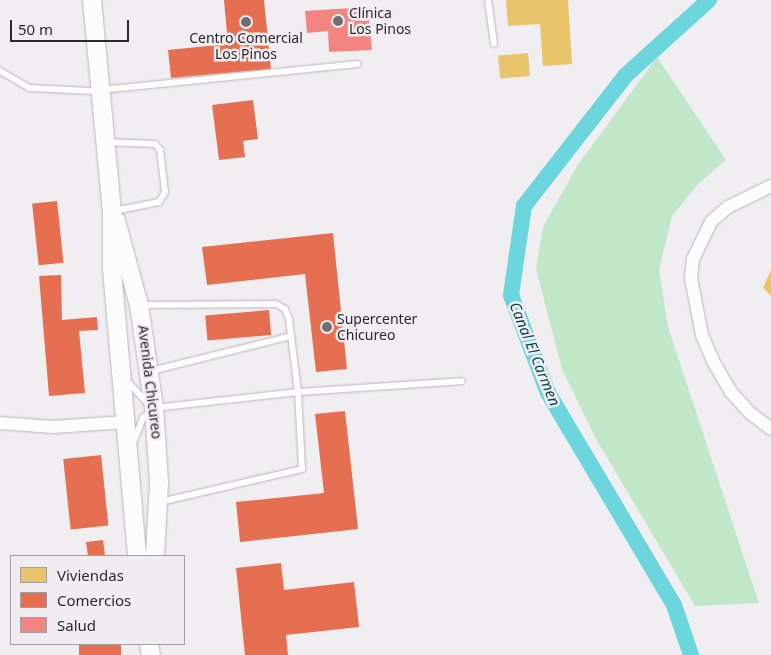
<!DOCTYPE html>
<html>
<head>
<meta charset="utf-8">
<style>
  body { margin:0 }
  #map { position:relative; width:771px; height:655px; overflow:hidden; background:#f0eef1; font-family:"Noto Sans",sans-serif }
  div>[style] { position:absolute }
  [style*='--x'] { left:calc(var(--x)*1px); top:calc(var(--y)*1px); width:calc(var(--w)*1px); rotate:calc(var(--a)*1deg) }
  .green>* { inset:0; background:#c1e7c9 }
  .homes>* { inset:0; background:#e9c46a; transform-origin:0 0 }
  .shops>* { inset:0; background:#e76f51; transform-origin:0 0 }
  .health>* { inset:0; background:#f28482 }
  .canal>* { height:16px; margin:-8px; padding:0 8px; transform-origin:8px; border-radius:8px; background:#6bd6dd }
  .roads { filter:drop-shadow(0 0 1px #b8b7b9) drop-shadow(0 0 1px #b8b7b9) }
  .service>* { height:6px; margin:-3px; padding:0 3px; transform-origin:3px; border-radius:3px; background:#fdfcfd }
  .minor>* { height:12px; margin:-6px; padding:0 6px; transform-origin:6px; border-radius:6px; background:#fdfcfd }
  .secondary>* { height:18px; margin:-9px; padding:0 9px; transform-origin:9px; border-radius:9px; background:#fdfcfd }
  .dots>* { width:14px; height:14px; translate:-50% -50%; box-sizing:border-box; border:2px solid #f0edf2; border-radius:50% }
  span { translate:-50% -50%; white-space:nowrap; text-align:center; line-height:1.15; -webkit-text-stroke:5px #f0edf2; paint-order:stroke }
  .poi-label { font-size:14px; color:#2b292b }
  .left { translate:0 -50%; text-align:left }
  .street-label { font-size:14px; color:#2b292b }
  .water-label { font-size:15px; color:#004447; font-style:italic }
  .legend { position:absolute; left:10px; top:555px; width:175px; height:90px; box-sizing:border-box; background:#f0edf2; border:1px solid #a19fa2; margin:0; padding:6px 9px; list-style:none; font-size:15px; color:#2b292b }
  .legend li { display:flex; align-items:center; gap:10px; height:25px }
  .legend b { width:25px; border:1px solid #a19fa2 }
  .scale { position:absolute; left:10px; top:20px; width:119px; height:22px; box-sizing:border-box; border:2px solid #2b292b; border-top:0; padding-left:6px; font-size:15px; line-height:18px; white-space:nowrap; color:#2b292b; -webkit-text-stroke:4px #f0edf2; paint-order:stroke }
</style>
</head>
<body>
<div id="map">
  <div class="green">
    <i style="clip-path:polygon(657px 57px,726px 160px,700px 182px,672px 216px,659px 270px,668px 327px,759px 603px,695px 606px,596px 439px,562px 369px,536px 269px,543px 227px,577px 166px)"></i>
  </div>
  <div class="homes">
    <i style="clip-path:polygon(506px 0,568px 0,572px 64px,543px 66px,540px 24px,508px 26px)"></i>
    <i style="left:528px;top:53px;width:23px;height:30px;rotate:85deg"></i>
    <i style="clip-path:polygon(771px 270px,771px 296px,763px 288px)"></i>
  </div>
  <div class="shops">
    <i style="clip-path:polygon(224px 0,264px 0,271px 69px,171px 78px,168px 50px,228px 44px)"></i>
    <i style="clip-path:polygon(253px 100px,258px 139px,243px 141px,245px 157px,219px 160px,212px 105px)"></i>
    <i style="left:57px;top:201px;width:62px;height:25px;rotate:84deg"></i>
    <i style="clip-path:polygon(333px 233px,347px 369px,316px 372px,305px 274px,207px 285px,202px 247px)"></i>
    <i style="clip-path:polygon(61px 275px,62px 320px,97px 317px,98px 330px,79px 331px,85px 393px,49px 396px,39px 276px)"></i>
    <i style="left:269px;top:310px;width:25px;height:64px;rotate:85deg"></i>
    <i style="clip-path:polygon(345px 411px,358px 529px,240px 542px,236px 502px,324px 493px,315px 414px)"></i>
    <i style="left:101px;top:455px;width:71px;height:38px;rotate:84deg"></i>
    <i style="clip-path:polygon(103px 540px,105px 556px,88px 556px,86px 542px)"></i>
    <i style="clip-path:polygon(281px 563px,284px 590px,354px 582px,359px 627px,286px 635px,288px 655px,245px 655px,236px 568px)"></i>
    <i style="left:79px;top:644px;width:42px;height:11px"></i>
  </div>
  <div class="health">
    <i style="clip-path:polygon(368px 7px,372px 50px,329px 52px,328px 31px,307px 33px,305px 11px)"></i>
  </div>
  <div class="canal">
    <i style="--x:691;--y:655;--w:53;--a:-108.8"></i>
    <i style="--x:674;--y:605;--w:247;--a:-120.7"></i>
    <i style="--x:548;--y:393;--w:105;--a:-110.7"></i>
    <i style="--x:511;--y:295;--w:90;--a:-81.7"></i>
    <i style="--x:524;--y:206;--w:166;--a:-52.1"></i>
    <i style="--x:626;--y:75;--w:112;--a:-42.1"></i>
  </div>
  <div class="roads">
    <div class="service">
      <i style="--x:488;--y:0;--w:44;--a:82.2"></i>
      <i style="--x:0;--y:71;--w:34;--a:30"></i>
      <i style="--x:29;--y:88;--w:62;--a:2.8"></i>
      <i style="--x:91;--y:91;--w:268;--a:-5.8"></i>
      <i style="--x:106;--y:142;--w:49;--a:2.3"></i>
      <i style="--x:155;--y:144;--w:8;--a:50"></i>
      <i style="--x:160;--y:150;--w:42;--a:83.2"></i>
      <i style="--x:165;--y:192;--w:12;--a:121"></i>
      <i style="--x:159;--y:202;--w:46;--a:168.7"></i>
      <i style="--x:141;--y:305;--w:135;--a:-0.4"></i>
      <i style="--x:276;--y:304;--w:10;--a:29"></i>
      <i style="--x:285;--y:309;--w:11;--a:68"></i>
      <i style="--x:289;--y:319;--w:74;--a:83"></i>
      <i style="--x:298;--y:392;--w:77;--a:87"></i>
      <i style="--x:302;--y:469;--w:146;--a:166.9"></i>
      <i style="--x:151;--y:371;--w:144;--a:-14"></i>
      <i style="--x:127;--y:381;--w:33;--a:47"></i>
      <i style="--x:133;--y:443;--w:27;--a:-68"></i>
      <i style="--x:143;--y:418;--w:15;--a:-42"></i>
      <i style="--x:154;--y:408;--w:145;--a:-6.3"></i>
      <i style="--x:298;--y:392;--w:164;--a:-3.8"></i>
    </div>
    <div class="minor">
      <i style="--x:771;--y:186;--w:48;--a:154"></i>
      <i style="--x:728;--y:207;--w:23;--a:139"></i>
      <i style="--x:711;--y:222;--w:41;--a:115.9"></i>
      <i style="--x:693;--y:259;--w:19;--a:96"></i>
      <i style="--x:691;--y:278;--w:58;--a:79.1"></i>
      <i style="--x:702;--y:335;--w:28;--a:67"></i>
      <i style="--x:713;--y:361;--w:36;--a:60"></i>
      <i style="--x:731;--y:392;--w:28;--a:48"></i>
      <i style="--x:750;--y:413;--w:26;--a:37"></i>
      <i style="--x:0;--y:423;--w:53;--a:4.3"></i>
      <i style="--x:53;--y:427;--w:73;--a:-3.9"></i>
    </div>
    <div class="secondary">
      <i style="--x:92;--y:0;--w:212;--a:84.6"></i>
      <i style="--x:112;--y:211;--w:58;--a:90"></i>
      <i style="--x:112;--y:269;--w:288;--a:85"></i>
      <i style="--x:116;--y:221;--w:87;--a:74.7"></i>
      <i style="--x:139;--y:305;--w:104;--a:81.7"></i>
      <i style="--x:154;--y:408;--w:74;--a:86.1"></i>
      <i style="--x:159;--y:482;--w:74;--a:93.1"></i>
      <i style="--x:149;--y:644;--w:11;--a:80"></i>
    </div>
  </div>
  <div class="dots">
    <i style="left:338px;top:21px;background:#706e70"></i>
    <i style="left:246px;top:22px;background:#706e70"></i>
    <i style="left:327px;top:327px;background:#706e70"></i>
  </div>
  <div class="poi-label">
    <span class="left" style="left:349px;top:21px">Clínica<br>Los Pinos</span>
    <span style="left:246px;top:46px">Centro Comercial<br>Los Pinos</span>
    <span class="left" style="left:337px;top:327px">Supercenter<br>Chicureo</span>
  </div>
  <div class="street-label">
    <span style="left:150px;top:382px;rotate:83deg">Avenida Chicureo</span>
  </div>
  <div class="water-label">
    <span style="left:535px;top:354px;rotate:68deg">Canal El Carmen</span>
  </div>
  <ul class="legend">
  <li><b style="height:14px;background:#e9c46a"></b>Viviendas</li>
  <li><b style="height:14px;background:#e76f51"></b>Comercios</li>
  <li><b style="height:14px;background:#f28482"></b>Salud</li>
  </ul>
  <div class="scale">50 m</div>
</div>
</body>
</html>
